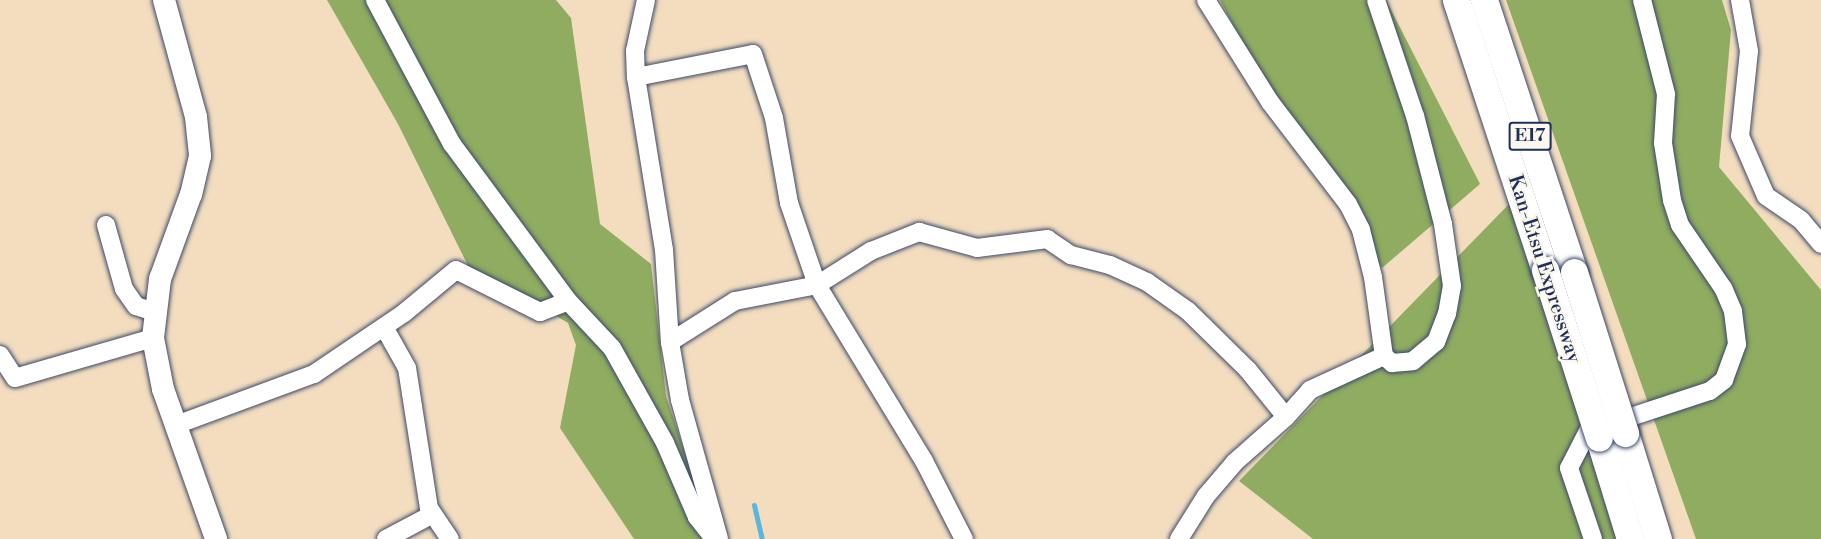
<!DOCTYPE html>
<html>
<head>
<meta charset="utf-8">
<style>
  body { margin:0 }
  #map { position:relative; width:1821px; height:539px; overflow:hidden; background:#f3ddbe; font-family:"Libre Bodoni",serif }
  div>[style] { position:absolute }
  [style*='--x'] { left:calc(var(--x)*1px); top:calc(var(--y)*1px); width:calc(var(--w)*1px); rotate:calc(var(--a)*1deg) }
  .forest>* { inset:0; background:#8fac60 }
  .stream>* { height:5px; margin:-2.5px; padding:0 2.5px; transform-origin:2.5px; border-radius:2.5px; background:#5cb5da }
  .roads { filter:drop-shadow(0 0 2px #3b496c) drop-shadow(0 0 2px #3b496c) }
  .minor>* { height:18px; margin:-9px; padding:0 9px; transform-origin:9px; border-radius:9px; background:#fff }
  .major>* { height:22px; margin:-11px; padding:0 11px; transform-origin:11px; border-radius:11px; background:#fff }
  .highway>* { height:27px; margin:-13.5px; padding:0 13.5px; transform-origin:13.5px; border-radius:13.5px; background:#fff }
  .bridges { filter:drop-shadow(0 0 2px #3b496c) drop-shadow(0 0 2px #3b496c) }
  .highway-bridge>* { height:27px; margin:-13.5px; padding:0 13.5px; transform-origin:13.5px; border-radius:13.5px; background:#fff }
  span { translate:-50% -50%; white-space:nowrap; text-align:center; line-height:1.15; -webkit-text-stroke:5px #fbf7ec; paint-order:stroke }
  .shield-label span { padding:2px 4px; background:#fbf7ec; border:2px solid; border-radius:4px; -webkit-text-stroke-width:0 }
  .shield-label { font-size:18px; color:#1b2f5e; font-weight:700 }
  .street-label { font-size:20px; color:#1b2f5e }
</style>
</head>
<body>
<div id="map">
  <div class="forest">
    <i style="clip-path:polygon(327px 0,556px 0,571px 18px,600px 224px,651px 264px,666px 396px,711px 532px,721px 539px,634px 539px,560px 428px,576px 345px,568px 323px,523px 296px,476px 282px,398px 124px)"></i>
    <i style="clip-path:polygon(1220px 0,1386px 0,1480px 184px,1382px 268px,1272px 100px)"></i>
    <i style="clip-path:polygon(1506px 0,1722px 0,1731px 30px,1719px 167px,1821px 290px,1821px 539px,1696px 539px)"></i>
    <i style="clip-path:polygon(1511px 202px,1617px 539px,1313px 539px,1239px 481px)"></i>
  </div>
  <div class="stream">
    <i style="--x:754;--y:505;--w:35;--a:77"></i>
  </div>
  <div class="roads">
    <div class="minor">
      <i style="--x:375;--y:0;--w:163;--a:61.9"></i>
      <i style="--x:452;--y:144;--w:195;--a:53.5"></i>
      <i style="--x:568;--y:301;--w:64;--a:46.9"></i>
      <i style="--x:612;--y:348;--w:109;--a:60.8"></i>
      <i style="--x:665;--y:443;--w:81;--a:66.6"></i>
      <i style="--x:697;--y:517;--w:28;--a:52"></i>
      <i style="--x:646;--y:0;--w:52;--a:102.2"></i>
      <i style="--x:635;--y:51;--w:26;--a:88"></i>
      <i style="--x:636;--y:77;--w:175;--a:80.8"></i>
      <i style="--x:664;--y:250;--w:92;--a:86.3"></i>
      <i style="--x:670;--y:342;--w:59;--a:80.2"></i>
      <i style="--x:680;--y:400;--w:144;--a:74.3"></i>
      <i style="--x:1206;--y:0;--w:120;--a:57.9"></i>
      <i style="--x:1270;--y:102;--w:128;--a:52.6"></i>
      <i style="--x:1348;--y:204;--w:29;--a:63"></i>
      <i style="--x:1361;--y:230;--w:49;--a:75.7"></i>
      <i style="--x:1373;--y:277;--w:80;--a:82.1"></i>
      <i style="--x:1384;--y:356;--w:11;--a:41"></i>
      <i style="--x:1392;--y:363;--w:21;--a:-5"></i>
      <i style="--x:1413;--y:361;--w:30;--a:-40"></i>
      <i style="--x:1436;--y:342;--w:30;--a:-69"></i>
      <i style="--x:1447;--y:314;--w:28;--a:-80"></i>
      <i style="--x:1452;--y:286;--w:63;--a:-98.3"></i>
      <i style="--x:1443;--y:224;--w:112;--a:-104.5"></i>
      <i style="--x:1415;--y:116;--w:122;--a:-108.6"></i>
      <i style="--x:1740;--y:0;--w:52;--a:80"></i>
      <i style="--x:1749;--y:51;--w:85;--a:96"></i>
      <i style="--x:1740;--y:136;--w:65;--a:66.6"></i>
      <i style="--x:1766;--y:196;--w:42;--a:34.4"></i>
      <i style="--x:1801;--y:220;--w:31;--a:50"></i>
      <i style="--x:636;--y:77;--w:119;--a:-11.1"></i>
      <i style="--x:753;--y:54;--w:67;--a:71.8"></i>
      <i style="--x:774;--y:118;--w:86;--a:80"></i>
      <i style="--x:789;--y:203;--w:87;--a:71.1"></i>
      <i style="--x:817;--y:285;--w:206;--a:58.7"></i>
      <i style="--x:924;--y:461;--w:88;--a:62.9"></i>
      <i style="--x:106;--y:225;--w:66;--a:74.3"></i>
      <i style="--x:124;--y:289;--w:21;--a:55"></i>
      <i style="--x:136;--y:306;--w:19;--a:18"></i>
      <i style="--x:384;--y:327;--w:47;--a:60.7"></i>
      <i style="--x:407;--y:368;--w:142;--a:81.1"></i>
      <i style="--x:429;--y:508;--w:37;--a:56"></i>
      <i style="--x:670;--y:342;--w:77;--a:-32.2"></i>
      <i style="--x:735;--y:301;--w:84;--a:-11"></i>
      <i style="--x:817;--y:285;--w:64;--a:-32.2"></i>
      <i style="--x:871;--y:251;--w:52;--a:-21.6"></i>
      <i style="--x:919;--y:232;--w:60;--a:15.4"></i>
      <i style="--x:977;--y:248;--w:71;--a:-7.3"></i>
      <i style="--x:1047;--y:239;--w:29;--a:34"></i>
      <i style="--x:1071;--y:255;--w:40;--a:14.4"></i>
      <i style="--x:1110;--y:265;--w:41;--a:24.7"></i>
      <i style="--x:1147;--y:282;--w:50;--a:35.3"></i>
      <i style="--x:1188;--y:311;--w:84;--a:44.5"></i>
      <i style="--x:1248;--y:370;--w:60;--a:51"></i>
      <i style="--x:0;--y:355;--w:27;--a:57"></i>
      <i style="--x:15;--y:378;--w:144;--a:-16.2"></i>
      <i style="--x:176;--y:425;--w:147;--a:-20.3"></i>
      <i style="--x:314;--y:374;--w:109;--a:-34.1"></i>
      <i style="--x:404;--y:313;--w:67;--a:-39.6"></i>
      <i style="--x:456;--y:270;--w:94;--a:26.6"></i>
      <i style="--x:540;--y:312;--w:30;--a:-21"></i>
      <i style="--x:386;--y:539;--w:53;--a:-28"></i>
      <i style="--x:1179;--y:539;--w:51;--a:-57.9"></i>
      <i style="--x:1206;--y:496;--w:45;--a:-49.5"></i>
      <i style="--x:1235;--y:462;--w:68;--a:-41.4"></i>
      <i style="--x:1286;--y:417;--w:36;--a:-48"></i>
      <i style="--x:1310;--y:390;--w:81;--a:-24.7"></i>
      <i style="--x:1593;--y:539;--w:75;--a:-108.7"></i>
      <i style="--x:1569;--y:468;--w:42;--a:-62.8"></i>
      <i style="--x:1588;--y:431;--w:128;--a:-18.2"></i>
      <i style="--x:1710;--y:391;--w:18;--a:-38"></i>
      <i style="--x:1724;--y:380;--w:38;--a:-70"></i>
      <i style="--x:1737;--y:344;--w:33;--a:-97"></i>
      <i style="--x:1733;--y:311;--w:25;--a:-113"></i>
      <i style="--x:1723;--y:288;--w:76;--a:-124.3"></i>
      <i style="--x:1680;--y:225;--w:26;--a:-108"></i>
      <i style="--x:1672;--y:200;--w:58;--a:-99"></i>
      <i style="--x:1663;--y:143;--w:49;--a:-86.5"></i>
      <i style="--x:1666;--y:94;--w:97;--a:-104.3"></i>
    </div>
    <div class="major">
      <i style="--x:164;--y:0;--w:121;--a:74.7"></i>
      <i style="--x:196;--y:117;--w:39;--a:84"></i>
      <i style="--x:200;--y:156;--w:39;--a:103"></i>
      <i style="--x:191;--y:194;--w:90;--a:110"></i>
      <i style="--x:160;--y:279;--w:59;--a:96.8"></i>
      <i style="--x:153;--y:338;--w:52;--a:78.9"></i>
      <i style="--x:163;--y:389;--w:159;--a:70.5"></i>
    </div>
    <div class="highway">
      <i style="--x:1456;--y:0;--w:284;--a:71.8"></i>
      <i style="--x:1484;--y:0;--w:287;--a:71.7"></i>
      <i style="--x:1625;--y:433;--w:111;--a:72.7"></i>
      <i style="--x:1599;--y:438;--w:106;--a:72.9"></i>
    </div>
  </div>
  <div class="bridges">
    <div class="highway-bridge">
      <i style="--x:1545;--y:270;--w:176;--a:72.2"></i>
      <i style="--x:1574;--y:272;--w:169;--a:72.4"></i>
    </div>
  </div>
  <div class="shield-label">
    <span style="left:1530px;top:136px">E17</span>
  </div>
  <div class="street-label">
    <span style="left:1544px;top:269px;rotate:72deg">Kan-Etsu Expressway</span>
  </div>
</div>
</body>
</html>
